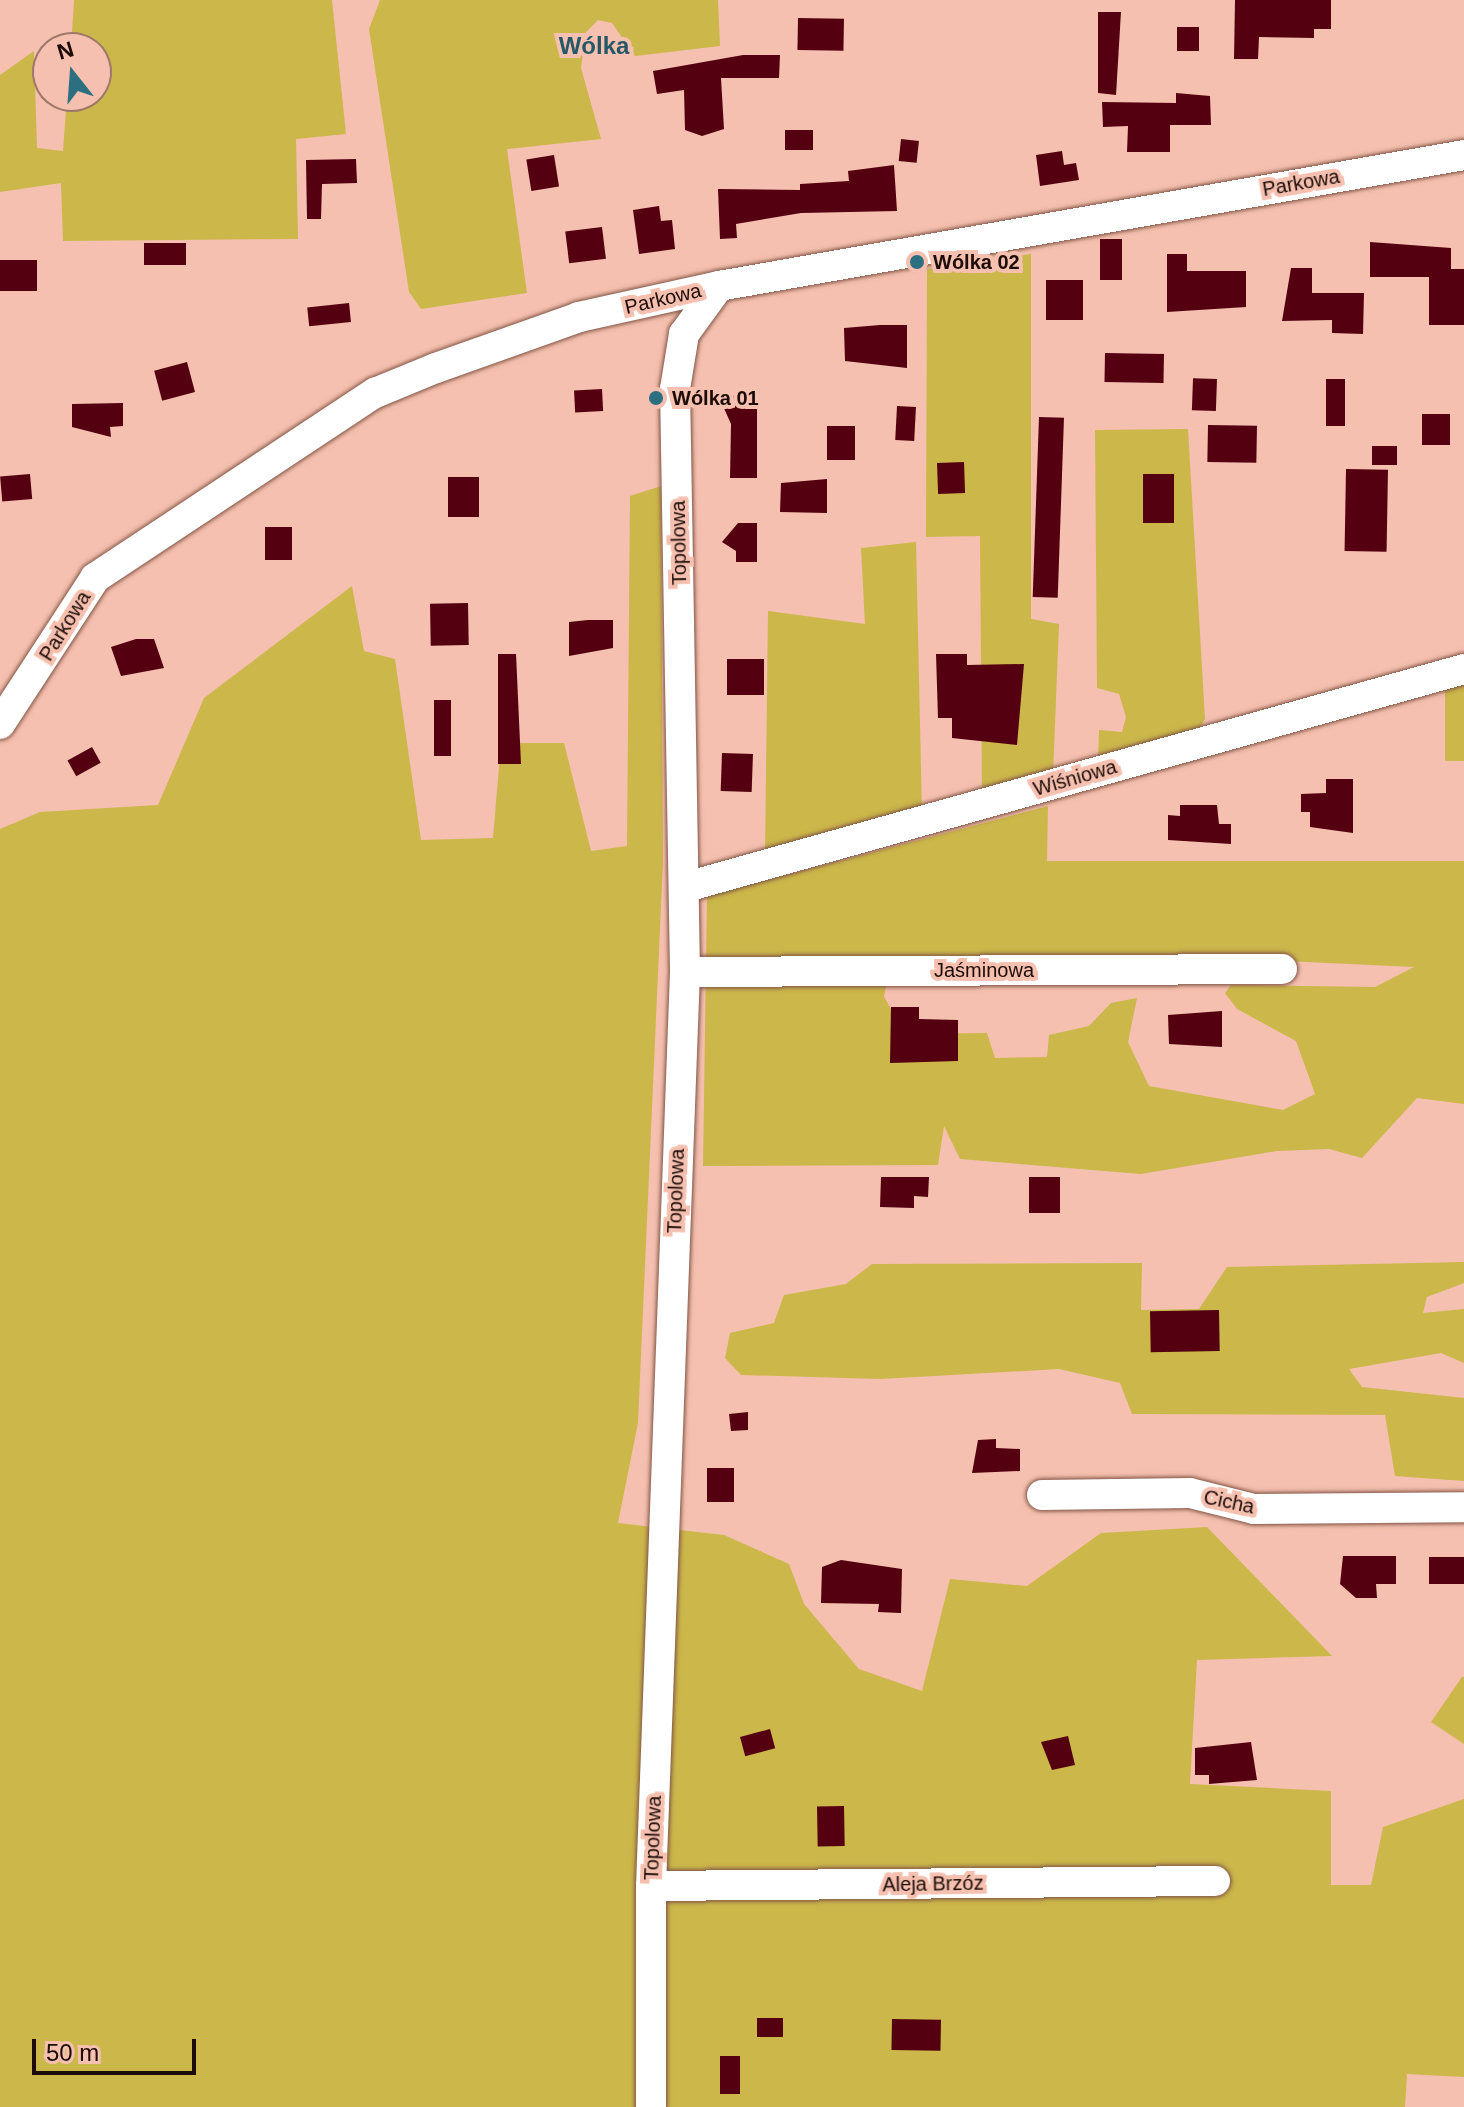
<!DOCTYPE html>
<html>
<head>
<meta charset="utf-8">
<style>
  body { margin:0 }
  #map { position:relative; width:1464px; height:2107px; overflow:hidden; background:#f5c0af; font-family:Helvetica,sans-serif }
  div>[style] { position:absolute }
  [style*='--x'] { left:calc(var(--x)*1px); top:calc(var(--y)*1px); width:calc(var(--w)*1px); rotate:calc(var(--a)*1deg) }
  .green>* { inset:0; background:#cbb74a; transform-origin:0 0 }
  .building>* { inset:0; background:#540010; transform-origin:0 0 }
  .roads { filter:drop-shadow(0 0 2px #815445) drop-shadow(0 0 2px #815445) }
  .minor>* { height:30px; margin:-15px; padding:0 15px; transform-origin:15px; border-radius:15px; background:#fff }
  .dots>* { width:22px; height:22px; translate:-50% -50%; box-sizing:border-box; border:4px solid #f5c0af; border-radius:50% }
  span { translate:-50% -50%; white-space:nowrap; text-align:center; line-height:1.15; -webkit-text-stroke:8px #f5c0af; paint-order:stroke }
  .street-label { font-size:20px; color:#1c0b06 }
  .poi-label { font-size:20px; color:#1c0b06; font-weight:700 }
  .left { translate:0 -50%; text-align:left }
  .quarter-label { font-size:24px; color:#245867; font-weight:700 }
  .north { position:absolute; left:32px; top:32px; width:80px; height:80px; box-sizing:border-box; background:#f5c0af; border:2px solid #9e786b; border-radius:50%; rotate:343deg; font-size:22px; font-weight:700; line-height:32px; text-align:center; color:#1c0b06 }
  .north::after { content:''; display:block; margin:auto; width:28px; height:36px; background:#2c6f81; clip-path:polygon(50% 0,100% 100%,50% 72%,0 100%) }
  .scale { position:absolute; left:32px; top:2039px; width:164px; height:36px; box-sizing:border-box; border:4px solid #1c0b06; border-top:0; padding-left:10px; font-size:24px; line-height:28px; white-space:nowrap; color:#1c0b06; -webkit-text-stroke:6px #f5c0af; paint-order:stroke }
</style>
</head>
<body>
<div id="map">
  <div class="green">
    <i style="clip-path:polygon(74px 0,332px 0,346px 134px,296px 139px,298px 239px,63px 241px,61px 183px,0 192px,0 75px,34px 51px,37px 148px,63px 151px,67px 96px,96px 96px,96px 48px,71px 48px)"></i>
    <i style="clip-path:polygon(380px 0,718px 0,720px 46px,635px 56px,612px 23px,598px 20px,586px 32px,581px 68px,601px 139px,507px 149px,527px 293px,421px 309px,409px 292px,369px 29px)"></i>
    <i style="clip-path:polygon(1031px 254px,1031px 619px,1059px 624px,1053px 775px,982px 796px,980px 536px,926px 537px,927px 269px)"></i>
    <i style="clip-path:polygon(1188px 429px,1205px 719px,1194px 737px,1098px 763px,1099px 730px,1122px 732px,1126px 717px,1119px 694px,1097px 688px,1095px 430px)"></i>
    <i style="clip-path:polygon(661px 486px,663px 861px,638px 1423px,618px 1523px,724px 1535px,789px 1564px,804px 1604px,859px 1669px,922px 1691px,950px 1579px,1027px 1586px,1101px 1533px,1207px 1527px,1332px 1656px,1197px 1660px,1190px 1784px,1331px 1791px,1331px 1885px,1371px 1885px,1383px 1827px,1464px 1799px,1464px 2077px,1407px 2074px,1405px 2107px,0 2107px,0 829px,40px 812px,158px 805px,204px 698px,352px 586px,364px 651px,395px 659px,421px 840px,493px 838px,501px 743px,564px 743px,591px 851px,627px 846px,630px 496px)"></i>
    <i style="clip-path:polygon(916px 542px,922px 814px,765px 855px,768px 611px,865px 624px,861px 548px)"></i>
    <i style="left:1464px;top:682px;width:79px;height:19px;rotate:90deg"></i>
    <i style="clip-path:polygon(evenodd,1048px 806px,1047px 861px,1464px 861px,1464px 1104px,1417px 1098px,1362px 1158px,1329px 1149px,1277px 1151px,1141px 1174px,960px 1159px,944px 1126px,938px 1165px,703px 1166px,707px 896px,1048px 806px,1198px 957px,1414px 967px,1375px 987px,1231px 985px,1225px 993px,1237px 1009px,1296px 1041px,1315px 1094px,1283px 1110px,1149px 1086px,1128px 1042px,1137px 998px,1111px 1003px,1089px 1026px,1049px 1035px,1047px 1057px,995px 1058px,987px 1033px,906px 1034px,884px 997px,890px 965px,1198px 957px)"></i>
    <i style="clip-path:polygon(1464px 1262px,1464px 1283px,1427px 1297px,1423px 1313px,1464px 1309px,1464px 1363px,1441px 1353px,1349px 1369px,1362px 1387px,1464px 1398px,1464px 1481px,1395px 1476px,1385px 1415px,1132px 1414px,1120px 1383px,1059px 1369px,880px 1379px,741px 1375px,725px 1358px,730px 1333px,774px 1323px,784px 1295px,846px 1284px,872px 1264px,1142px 1263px,1141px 1310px,1199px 1309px,1227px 1267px)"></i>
    <i style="clip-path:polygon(1462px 1677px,1464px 1677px,1464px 1744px,1431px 1722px)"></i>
  </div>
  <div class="building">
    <i style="clip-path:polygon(1235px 0,1331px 0,1331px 29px,1314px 29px,1314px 38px,1259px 37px,1258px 59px,1234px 59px)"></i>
    <i style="clip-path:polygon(1098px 12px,1121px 12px,1116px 95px,1098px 93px)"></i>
    <i style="left:798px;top:18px;width:46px;height:32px;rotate:1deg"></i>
    <i style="left:1177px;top:27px;width:22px;height:24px"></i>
    <i style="clip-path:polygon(743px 55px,780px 55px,779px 78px,721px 78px,724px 129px,702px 136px,685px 130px,684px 90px,657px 94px,653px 71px)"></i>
    <i style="clip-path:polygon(1176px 93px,1210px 96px,1211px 125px,1170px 125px,1170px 152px,1127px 152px,1128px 126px,1103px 127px,1102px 102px,1176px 103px)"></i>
    <i style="left:785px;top:130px;width:28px;height:20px"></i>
    <i style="left:901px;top:139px;width:18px;height:22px;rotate:6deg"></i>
    <i style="clip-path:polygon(1062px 151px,1064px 165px,1076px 163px,1079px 180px,1040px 186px,1036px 155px)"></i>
    <i style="left:554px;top:155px;width:32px;height:28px;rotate:81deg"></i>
    <i style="clip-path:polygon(356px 159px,357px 183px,322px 184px,321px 219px,307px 219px,306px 160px)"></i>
    <i style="clip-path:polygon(894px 165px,897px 211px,801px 213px,736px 224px,737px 238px,720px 239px,718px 189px,800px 190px,800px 184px,849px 181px,848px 171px)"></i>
    <i style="clip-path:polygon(659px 206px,661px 221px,672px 220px,675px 249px,639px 254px,633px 210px)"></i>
    <i style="left:602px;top:227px;width:32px;height:37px;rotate:83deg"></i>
    <i style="left:1100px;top:239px;width:22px;height:41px"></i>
    <i style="clip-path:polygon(1370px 242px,1451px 248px,1451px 269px,1464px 269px,1464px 325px,1429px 325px,1429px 277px,1370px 277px)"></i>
    <i style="left:186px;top:243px;width:22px;height:42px;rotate:90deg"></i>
    <i style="clip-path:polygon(1167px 254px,1187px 254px,1187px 271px,1246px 271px,1246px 307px,1167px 312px)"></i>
    <i style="left:37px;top:260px;width:31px;height:37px;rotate:90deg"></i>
    <i style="clip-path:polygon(1291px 268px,1312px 268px,1312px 293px,1364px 293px,1363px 334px,1332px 333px,1332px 320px,1282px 321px)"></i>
    <i style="left:1046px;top:280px;width:37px;height:40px"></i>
    <i style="left:349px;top:303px;width:19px;height:42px;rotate:84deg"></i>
    <i style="clip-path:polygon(880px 325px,907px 325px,907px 368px,845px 361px,844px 328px)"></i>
    <i style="left:1105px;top:353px;width:59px;height:29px;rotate:1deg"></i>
    <i style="left:187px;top:362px;width:31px;height:34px;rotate:75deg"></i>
    <i style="left:1217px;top:379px;width:32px;height:24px;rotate:92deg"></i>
    <i style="left:1326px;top:379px;width:19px;height:47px"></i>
    <i style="left:602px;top:389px;width:22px;height:28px;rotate:87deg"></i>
    <i style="clip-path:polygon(738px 391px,757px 391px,757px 478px,730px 478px,731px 424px,723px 406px)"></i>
    <i style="clip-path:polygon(123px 403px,123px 426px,110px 427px,111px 437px,72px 427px,72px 404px)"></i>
    <i style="left:897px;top:406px;width:19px;height:34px;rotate:3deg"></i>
    <i style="left:1422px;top:414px;width:28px;height:31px"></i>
    <i style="left:1039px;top:417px;width:25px;height:180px;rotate:2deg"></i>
    <i style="left:1208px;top:425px;width:49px;height:37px;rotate:1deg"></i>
    <i style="left:855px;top:426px;width:34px;height:28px;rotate:90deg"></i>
    <i style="left:1372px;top:446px;width:25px;height:19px"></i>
    <i style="left:964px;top:462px;width:31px;height:27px;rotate:88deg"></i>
    <i style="left:1346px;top:469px;width:42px;height:82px;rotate:1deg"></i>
    <i style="left:30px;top:474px;width:25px;height:30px;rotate:85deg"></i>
    <i style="left:1143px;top:474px;width:31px;height:49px"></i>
    <i style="left:448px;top:477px;width:31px;height:40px"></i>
    <i style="clip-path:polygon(827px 479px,827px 513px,780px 512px,781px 483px)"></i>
    <i style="clip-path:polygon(738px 523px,757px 523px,757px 562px,736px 562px,736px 551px,722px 542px)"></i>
    <i style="left:265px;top:527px;width:27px;height:33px"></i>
    <i style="left:468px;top:603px;width:42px;height:38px;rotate:89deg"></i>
    <i style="clip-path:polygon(588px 620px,613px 620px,613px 648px,569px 656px,569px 622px)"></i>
    <i style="clip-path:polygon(136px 639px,154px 639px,164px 668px,121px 676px,111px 647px)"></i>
    <i style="clip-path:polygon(498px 654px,516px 654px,521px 764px,498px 764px)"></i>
    <i style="clip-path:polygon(936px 654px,967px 654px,967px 665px,1024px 664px,1017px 745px,952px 738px,952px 718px,938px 718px)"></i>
    <i style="left:727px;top:659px;width:37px;height:36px"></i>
    <i style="left:434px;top:700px;width:17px;height:56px"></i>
    <i style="left:92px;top:747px;width:18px;height:28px;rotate:61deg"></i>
    <i style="left:722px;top:753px;width:31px;height:38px;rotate:2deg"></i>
    <i style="clip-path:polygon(1326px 779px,1353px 779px,1353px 833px,1310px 827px,1310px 812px,1301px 812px,1301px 794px,1326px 793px)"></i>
    <i style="clip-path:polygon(1180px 805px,1217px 805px,1219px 824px,1231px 824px,1231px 844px,1168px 840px,1168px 815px,1180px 816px)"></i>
    <i style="clip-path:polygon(891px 1007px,919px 1007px,919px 1019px,958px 1020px,958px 1061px,890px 1063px)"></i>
    <i style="clip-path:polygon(1222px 1011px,1222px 1047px,1169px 1044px,1168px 1015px)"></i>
    <i style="clip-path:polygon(881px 1177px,929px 1177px,928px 1197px,914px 1196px,914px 1208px,880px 1207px)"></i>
    <i style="left:1029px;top:1177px;width:31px;height:36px"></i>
    <i style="left:1219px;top:1310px;width:41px;height:69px;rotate:89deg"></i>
    <i style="clip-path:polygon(748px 1412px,748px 1430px,731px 1431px,729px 1414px)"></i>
    <i style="clip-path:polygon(996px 1439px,996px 1448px,1020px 1449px,1020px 1471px,972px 1473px,978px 1440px)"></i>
    <i style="left:734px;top:1468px;width:34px;height:27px;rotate:90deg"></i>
    <i style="clip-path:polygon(1343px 1556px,1396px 1556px,1396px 1584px,1376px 1584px,1377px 1598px,1356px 1598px,1340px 1584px)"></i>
    <i style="left:1429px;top:1557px;width:35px;height:27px"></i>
    <i style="clip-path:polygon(841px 1560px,902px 1569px,901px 1613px,878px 1612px,879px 1604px,821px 1603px,822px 1567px)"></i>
    <i style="left:770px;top:1729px;width:20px;height:31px;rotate:75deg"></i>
    <i style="clip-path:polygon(1068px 1736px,1075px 1765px,1052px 1770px,1041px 1742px)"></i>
    <i style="clip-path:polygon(1251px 1742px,1257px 1780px,1209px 1784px,1209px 1775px,1195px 1775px,1195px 1748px)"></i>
    <i style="left:844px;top:1806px;width:40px;height:27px;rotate:89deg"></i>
    <i style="left:757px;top:2018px;width:26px;height:19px"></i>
    <i style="left:892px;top:2019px;width:49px;height:31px;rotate:1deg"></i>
    <i style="left:720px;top:2056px;width:20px;height:38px"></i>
  </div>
  <div class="roads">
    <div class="minor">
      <i style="--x:0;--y:724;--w:174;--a:-56.9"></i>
      <i style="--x:95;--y:578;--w:336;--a:-33.5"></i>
      <i style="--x:375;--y:393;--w:66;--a:-22.3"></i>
      <i style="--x:436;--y:368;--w:152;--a:-19.6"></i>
      <i style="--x:579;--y:317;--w:143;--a:-12.5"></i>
      <i style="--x:719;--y:286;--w:756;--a:-9.97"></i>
      <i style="--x:686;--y:887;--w:808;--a:-15.65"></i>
      <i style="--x:685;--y:972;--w:597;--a:-0.29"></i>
      <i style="--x:1042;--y:1495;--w:148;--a:-0.8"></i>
      <i style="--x:1190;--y:1493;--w:66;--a:14"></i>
      <i style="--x:1254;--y:1509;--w:210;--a:-0.5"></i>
      <i style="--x:651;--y:1886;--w:564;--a:-0.51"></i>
      <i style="--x:651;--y:2107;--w:221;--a:-90"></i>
      <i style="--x:651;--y:1886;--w:915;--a:-87.87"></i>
      <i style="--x:685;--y:972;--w:583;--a:-90.98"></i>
      <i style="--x:675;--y:389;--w:56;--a:-80.7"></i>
      <i style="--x:684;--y:334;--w:59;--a:-53.9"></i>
    </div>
  </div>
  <div class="dots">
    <i style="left:917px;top:262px;background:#2c6f81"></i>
    <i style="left:656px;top:398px;background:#2c6f81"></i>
  </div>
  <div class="street-label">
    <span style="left:1301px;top:183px;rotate:-10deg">Parkowa</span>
    <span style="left:663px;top:299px;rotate:-13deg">Parkowa</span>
    <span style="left:679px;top:543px;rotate:-91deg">Topolowa</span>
    <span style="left:65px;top:626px;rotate:-58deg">Parkowa</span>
    <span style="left:1075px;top:778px;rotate:-16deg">Wiśniowa</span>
    <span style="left:984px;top:970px">Jaśminowa</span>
    <span style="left:676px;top:1191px;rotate:-88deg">Topolowa</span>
    <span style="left:1229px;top:1502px;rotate:12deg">Cicha</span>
    <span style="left:653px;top:1838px;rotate:-88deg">Topolowa</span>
    <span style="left:933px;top:1884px;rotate:-1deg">Aleja Brzóz</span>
  </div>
  <div class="poi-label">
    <span class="left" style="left:933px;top:262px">Wólka 02</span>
    <span class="left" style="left:672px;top:398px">Wólka 01</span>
  </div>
  <div class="quarter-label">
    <span style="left:594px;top:46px">Wólka</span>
  </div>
  <div class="north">N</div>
  <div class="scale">50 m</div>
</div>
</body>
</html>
